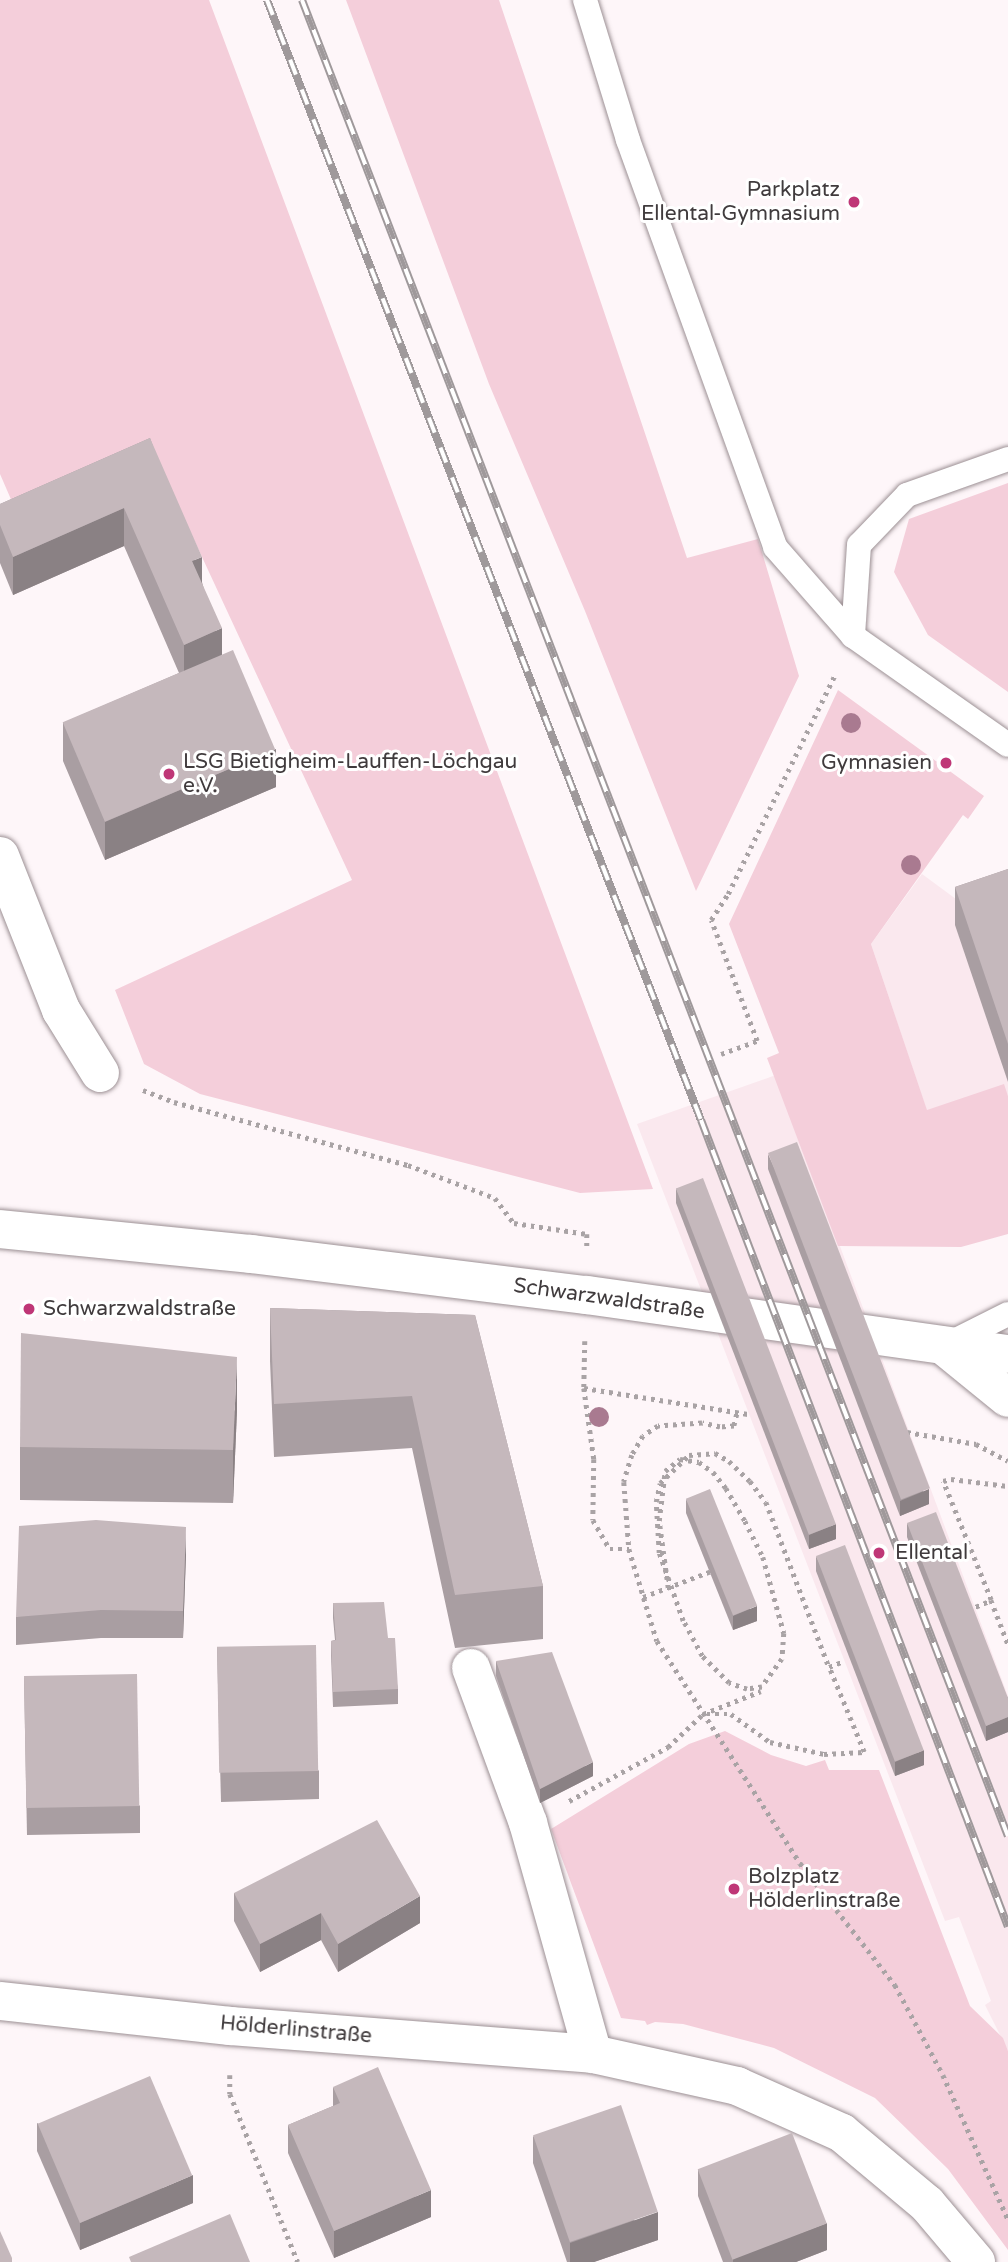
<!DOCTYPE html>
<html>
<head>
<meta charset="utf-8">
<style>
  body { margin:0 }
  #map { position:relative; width:1008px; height:2262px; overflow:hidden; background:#fef6f9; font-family:"Varela Round",sans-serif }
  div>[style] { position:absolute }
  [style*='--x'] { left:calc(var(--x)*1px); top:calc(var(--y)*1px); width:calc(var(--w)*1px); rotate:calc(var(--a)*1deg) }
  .built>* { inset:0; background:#fae8ee }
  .green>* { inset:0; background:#f4ceda }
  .path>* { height:4.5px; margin-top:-2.25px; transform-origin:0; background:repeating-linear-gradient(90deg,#a9a3a5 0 3.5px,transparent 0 8.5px) }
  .roads { filter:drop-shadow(0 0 2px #9c9094) drop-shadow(0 0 2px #9c9094) }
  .service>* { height:24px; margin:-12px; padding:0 12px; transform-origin:12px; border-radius:12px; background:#fff }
  .minor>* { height:38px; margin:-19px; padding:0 19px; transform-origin:19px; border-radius:19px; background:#fff }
  .secondary>* { height:38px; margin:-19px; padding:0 19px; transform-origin:19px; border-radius:19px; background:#fff }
  .rail>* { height:8px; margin-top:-4px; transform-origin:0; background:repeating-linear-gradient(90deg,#fff 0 16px,#9f999b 0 32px); box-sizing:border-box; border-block:2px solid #9f999b }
  .path-bridge>* { height:4.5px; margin-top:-2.25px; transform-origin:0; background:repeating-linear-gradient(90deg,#a9a3a5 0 3.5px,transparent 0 8.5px) }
  .trees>* { width:20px; height:20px; margin:-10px; border-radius:50%; background:#a97a90 }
  .wall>* { inset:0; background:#a99ea2 }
  .shaded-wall>* { inset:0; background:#8a8184 }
  .building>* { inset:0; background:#c5b8bc; transform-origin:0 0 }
  .dots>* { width:19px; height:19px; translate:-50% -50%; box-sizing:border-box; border:4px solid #fff; border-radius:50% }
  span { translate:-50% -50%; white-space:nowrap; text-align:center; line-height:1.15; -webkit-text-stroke:6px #fff; paint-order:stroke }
  .poi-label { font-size:21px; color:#403b3d }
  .right { translate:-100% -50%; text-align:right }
  .left { translate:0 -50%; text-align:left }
  .street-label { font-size:21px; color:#403b3d }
</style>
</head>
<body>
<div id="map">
  <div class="built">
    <i style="clip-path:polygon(922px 874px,960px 902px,1008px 904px,1008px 1096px,1003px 1085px,927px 1111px,871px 944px)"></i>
    <i style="clip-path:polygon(776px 1075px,1008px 1696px,1008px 2051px,985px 2005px,991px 2001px,959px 1917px,945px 1921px,637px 1124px)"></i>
  </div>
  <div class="green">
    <i style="clip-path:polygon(0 0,209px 0,653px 1189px,580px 1193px,200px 1094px,144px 1064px,115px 990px,352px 880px,150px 445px,13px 504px,0 474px)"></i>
    <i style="clip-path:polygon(346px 0,499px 0,687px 558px,758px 539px,799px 676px,696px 891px,585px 611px,489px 384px)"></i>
    <i style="clip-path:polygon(1008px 483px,1008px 692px,928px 635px,894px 572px,909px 519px)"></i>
    <i style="clip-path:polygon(838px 690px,984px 796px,968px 819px,963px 815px,871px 944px,927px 1110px,1004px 1084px,1008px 1096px,1008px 1234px,961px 1247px,838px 1246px,767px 1058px,779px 1053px,729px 924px)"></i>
    <i style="clip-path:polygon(725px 1731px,771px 1755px,806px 1766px,825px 1760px,829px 1770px,879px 1770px,970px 2006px,1003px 2038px,1008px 2051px,1008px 2250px,948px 2169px,875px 2098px,774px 2048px,683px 2024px,655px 2022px,647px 2025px,645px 2021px,621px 2018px,551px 1829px,689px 1744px)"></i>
  </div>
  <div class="path">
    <i style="--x:721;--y:1054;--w:38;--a:-20"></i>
    <i style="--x:757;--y:1041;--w:129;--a:-110.8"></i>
    <i style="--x:711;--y:920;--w:31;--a:-57"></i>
    <i style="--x:728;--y:894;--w:244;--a:-64"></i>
    <i style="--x:143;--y:1090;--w:33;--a:21"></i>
    <i style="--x:174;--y:1102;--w:242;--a:15.1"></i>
    <i style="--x:408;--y:1165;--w:93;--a:20.8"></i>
    <i style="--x:495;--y:1198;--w:31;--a:53"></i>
    <i style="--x:514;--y:1223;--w:74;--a:8.6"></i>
    <i style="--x:587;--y:1234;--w:15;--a:90"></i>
    <i style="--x:585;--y:1341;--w:47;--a:91.2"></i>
    <i style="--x:584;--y:1388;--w:72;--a:82"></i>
    <i style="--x:594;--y:1459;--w:61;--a:90.9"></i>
    <i style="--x:593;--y:1520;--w:34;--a:60"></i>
    <i style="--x:610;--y:1549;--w:19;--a:0"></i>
    <i style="--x:584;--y:1388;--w:166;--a:9"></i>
    <i style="--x:737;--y:1414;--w:12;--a:104"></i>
    <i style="--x:734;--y:1426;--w:14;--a:176"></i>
    <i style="--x:720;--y:1427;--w:18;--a:-167"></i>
    <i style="--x:702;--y:1423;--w:44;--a:176.1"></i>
    <i style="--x:658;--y:1426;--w:18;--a:146"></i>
    <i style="--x:643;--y:1436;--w:22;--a:120"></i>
    <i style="--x:632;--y:1455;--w:28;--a:107"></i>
    <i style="--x:624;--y:1482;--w:67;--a:85.7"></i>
    <i style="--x:629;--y:1549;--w:96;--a:73.1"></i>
    <i style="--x:657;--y:1641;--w:264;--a:57.2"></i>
    <i style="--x:800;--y:1863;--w:155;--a:52.1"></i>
    <i style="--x:895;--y:1985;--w:102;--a:61.9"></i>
    <i style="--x:943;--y:2075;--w:158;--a:65.7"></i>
    <i style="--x:907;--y:1432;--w:70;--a:9.9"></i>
    <i style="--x:976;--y:1444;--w:36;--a:28"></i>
    <i style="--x:668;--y:1588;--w:68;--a:-97.7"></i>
    <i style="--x:659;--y:1521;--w:50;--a:-83.2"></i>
    <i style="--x:665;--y:1471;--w:19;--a:-39"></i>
    <i style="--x:680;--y:1459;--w:19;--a:9"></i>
    <i style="--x:699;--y:1462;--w:17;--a:36"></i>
    <i style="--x:713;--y:1472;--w:21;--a:51"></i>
    <i style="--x:726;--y:1488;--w:38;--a:60"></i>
    <i style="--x:745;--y:1521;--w:40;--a:63.4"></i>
    <i style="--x:763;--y:1557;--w:79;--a:74.6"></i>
    <i style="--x:784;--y:1633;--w:26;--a:94"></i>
    <i style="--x:782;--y:1659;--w:34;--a:126"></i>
    <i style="--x:762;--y:1687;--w:15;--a:172"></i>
    <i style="--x:747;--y:1689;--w:19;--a:-162"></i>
    <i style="--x:729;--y:1683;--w:38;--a:-135"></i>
    <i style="--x:643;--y:1597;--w:76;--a:-20.8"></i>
    <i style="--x:991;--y:1600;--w:128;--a:-112"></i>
    <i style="--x:943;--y:1481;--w:8;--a:-14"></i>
    <i style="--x:951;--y:1479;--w:57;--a:7"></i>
    <i style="--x:968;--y:1610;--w:25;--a:-23"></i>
    <i style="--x:991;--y:1600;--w:47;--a:68.9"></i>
    <i style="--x:707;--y:1714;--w:24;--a:0"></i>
    <i style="--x:731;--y:1714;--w:48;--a:35.7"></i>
    <i style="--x:770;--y:1742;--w:55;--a:12.5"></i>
    <i style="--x:824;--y:1754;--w:40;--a:-2.9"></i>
    <i style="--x:864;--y:1752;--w:92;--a:-112.4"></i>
    <i style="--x:569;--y:1801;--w:113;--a:-28.6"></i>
    <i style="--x:668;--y:1747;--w:48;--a:-43.3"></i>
    <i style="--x:703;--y:1714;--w:62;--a:-21.6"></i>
    <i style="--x:230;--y:2075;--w:19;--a:90"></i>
    <i style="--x:230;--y:2094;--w:181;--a:68"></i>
  </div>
  <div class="roads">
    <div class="service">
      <i style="--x:585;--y:0;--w:146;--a:72.9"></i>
      <i style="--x:628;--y:140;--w:433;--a:70.1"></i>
      <i style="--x:775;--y:547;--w:118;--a:48.8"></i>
      <i style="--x:1008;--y:459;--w:107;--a:160.4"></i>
      <i style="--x:907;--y:495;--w:69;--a:133.8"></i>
      <i style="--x:859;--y:545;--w:91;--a:93.8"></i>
      <i style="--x:853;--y:636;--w:189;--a:35.1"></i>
      <i style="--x:946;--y:1345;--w:69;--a:-26.6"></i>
    </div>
    <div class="minor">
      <i style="--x:0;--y:856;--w:166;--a:68.4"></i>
      <i style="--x:61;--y:1010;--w:74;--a:58.2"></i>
      <i style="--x:471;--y:1668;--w:165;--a:69.8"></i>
      <i style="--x:528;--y:1823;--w:240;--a:74.3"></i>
      <i style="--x:0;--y:2001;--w:231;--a:6.2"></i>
      <i style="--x:230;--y:2026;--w:364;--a:4.4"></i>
      <i style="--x:593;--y:2054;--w:148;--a:12.5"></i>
      <i style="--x:737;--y:2086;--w:115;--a:24.1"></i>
      <i style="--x:842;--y:2133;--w:111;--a:39.9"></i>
      <i style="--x:927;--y:2204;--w:76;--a:49.8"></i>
    </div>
    <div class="secondary">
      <i style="--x:0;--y:1229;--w:252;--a:5.7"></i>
      <i style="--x:251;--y:1254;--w:338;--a:7"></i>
      <i style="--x:587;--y:1295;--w:425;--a:8"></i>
      <i style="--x:944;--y:1346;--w:82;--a:39.1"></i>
    </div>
  </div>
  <div class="rail">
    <i style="--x:267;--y:0;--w:1201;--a:68.82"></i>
    <i style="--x:701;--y:1120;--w:863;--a:69.17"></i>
    <i style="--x:302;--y:0;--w:1967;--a:68.97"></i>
  </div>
  <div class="path-bridge">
    <i style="--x:702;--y:1656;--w:40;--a:-118"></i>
    <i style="--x:683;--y:1621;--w:72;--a:-109.4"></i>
    <i style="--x:659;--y:1553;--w:51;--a:-93.4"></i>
    <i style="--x:656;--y:1502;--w:19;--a:-78"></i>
    <i style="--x:660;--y:1483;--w:40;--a:-44"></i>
    <i style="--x:689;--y:1455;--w:26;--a:-4"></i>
    <i style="--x:715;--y:1453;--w:16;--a:30"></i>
    <i style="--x:729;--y:1461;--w:29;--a:44"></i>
    <i style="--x:750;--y:1481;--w:26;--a:53"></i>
    <i style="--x:766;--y:1502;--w:177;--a:69.1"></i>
    <i style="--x:829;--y:1667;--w:16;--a:-22"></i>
  </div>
  <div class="trees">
    <i style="left:851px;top:723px"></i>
    <i style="left:911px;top:865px"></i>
    <i style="left:599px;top:1417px"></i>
  </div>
  <div class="wall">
    <i style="clip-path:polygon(150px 438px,202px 582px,222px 655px,276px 787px,105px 860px,63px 761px,63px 723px,179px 673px,124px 546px,13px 595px,0 563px,0 504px)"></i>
    <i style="clip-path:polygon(1008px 869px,1008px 1082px,955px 925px,955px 887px)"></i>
    <i style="clip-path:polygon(768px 1154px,929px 1504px,900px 1516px,768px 1169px)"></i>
    <i style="clip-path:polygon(676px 1188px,836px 1539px,809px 1549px,676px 1203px)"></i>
    <i style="clip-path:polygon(270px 1308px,475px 1315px,543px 1586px,543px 1639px,455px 1648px,412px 1448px,274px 1457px,270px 1361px)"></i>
    <i style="clip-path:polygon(237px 1410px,233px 1503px,20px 1500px,20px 1447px)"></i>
    <i style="clip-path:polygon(686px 1499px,757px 1621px,733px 1630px,686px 1513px)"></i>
    <i style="clip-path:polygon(907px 1523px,1008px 1698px,1008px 1732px,986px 1741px,907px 1537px)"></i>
    <i style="clip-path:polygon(186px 1554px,183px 1638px,101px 1638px,16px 1645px,16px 1617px)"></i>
    <i style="clip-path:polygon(816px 1556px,924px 1765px,895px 1776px,816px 1571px)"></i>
    <i style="clip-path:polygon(333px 1603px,388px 1638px,398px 1689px,398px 1704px,333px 1707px,331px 1655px,331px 1641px,335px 1640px,333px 1618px)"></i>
    <i style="clip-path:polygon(217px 1647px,319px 1771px,319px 1799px,221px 1802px)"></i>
    <i style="clip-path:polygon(496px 1661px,593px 1776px,540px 1803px,496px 1676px)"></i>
    <i style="clip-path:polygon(24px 1677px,140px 1806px,140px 1833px,27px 1835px)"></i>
    <i style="clip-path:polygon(234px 1893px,420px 1923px,338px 1972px,321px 1940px,260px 1972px,234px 1921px)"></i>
    <i style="clip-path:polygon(333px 2087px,431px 2217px,334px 2258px,288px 2153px,288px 2125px,333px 2106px)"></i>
    <i style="clip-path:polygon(37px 2123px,193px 2203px,80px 2250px,37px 2151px)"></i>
    <i style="clip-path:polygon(533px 2136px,658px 2240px,594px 2262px,567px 2262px,533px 2163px)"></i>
    <i style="clip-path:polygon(698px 2169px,827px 2250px,796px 2262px,723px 2262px,698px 2196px)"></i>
  </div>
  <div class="shaded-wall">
    <i style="clip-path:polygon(124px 508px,124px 546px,13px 595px,13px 557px)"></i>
    <i style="clip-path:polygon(202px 557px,202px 595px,192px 561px)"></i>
    <i style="clip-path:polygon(222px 628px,222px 666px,184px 683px,184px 645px)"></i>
    <i style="clip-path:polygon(276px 749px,276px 787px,105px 860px,105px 822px)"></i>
    <i style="clip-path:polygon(237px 1357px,237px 1410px,233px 1503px,233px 1450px)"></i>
    <i style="clip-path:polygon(929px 1489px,929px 1504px,900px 1516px,900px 1501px)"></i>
    <i style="clip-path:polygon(836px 1524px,836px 1539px,809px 1549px,809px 1535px)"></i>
    <i style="clip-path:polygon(186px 1527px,186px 1554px,183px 1638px,183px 1611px)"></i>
    <i style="clip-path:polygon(757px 1606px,757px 1621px,733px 1630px,733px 1616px)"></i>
    <i style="clip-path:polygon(1008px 1717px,1008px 1732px,986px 1741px,986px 1726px)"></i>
    <i style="clip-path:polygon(924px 1750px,924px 1765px,895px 1776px,895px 1762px)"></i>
    <i style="clip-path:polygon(593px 1762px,593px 1776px,540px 1803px,540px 1789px)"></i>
    <i style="clip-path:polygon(420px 1896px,420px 1923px,338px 1972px,338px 1944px)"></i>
    <i style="clip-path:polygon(321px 1913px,321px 1940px,260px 1972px,260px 1944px)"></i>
    <i style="clip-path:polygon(193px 2175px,193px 2203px,80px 2250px,80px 2223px)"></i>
    <i style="clip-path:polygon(431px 2190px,431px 2217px,334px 2258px,334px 2231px)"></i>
    <i style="clip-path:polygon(658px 2212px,658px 2240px,594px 2262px,570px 2262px,570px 2243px)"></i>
    <i style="clip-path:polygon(827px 2223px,827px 2250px,796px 2262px,733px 2262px,733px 2258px)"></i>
  </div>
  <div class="building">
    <i style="clip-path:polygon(150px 438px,202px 557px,192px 561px,222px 628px,184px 645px,124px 508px,13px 557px,0 525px,0 504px)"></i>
    <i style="left:233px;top:650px;width:108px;height:185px;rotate:67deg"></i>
    <i style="clip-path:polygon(1008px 869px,1008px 1044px,955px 887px)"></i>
    <i style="left:797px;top:1142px;width:371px;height:31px;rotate:69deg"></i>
    <i style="left:703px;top:1178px;width:371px;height:29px;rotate:69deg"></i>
    <i style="clip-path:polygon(270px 1308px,475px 1315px,543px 1586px,455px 1595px,412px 1396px,274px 1404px)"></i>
    <i style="clip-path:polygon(21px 1333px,237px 1357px,233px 1450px,20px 1447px)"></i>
    <i style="left:710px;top:1489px;width:126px;height:26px;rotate:68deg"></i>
    <i style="clip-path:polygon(936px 1512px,1008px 1698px,1008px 1717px,986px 1726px,907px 1523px)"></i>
    <i style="clip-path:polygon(96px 1520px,186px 1527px,183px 1611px,101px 1610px,16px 1617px,19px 1526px)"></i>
    <i style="left:845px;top:1545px;width:220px;height:31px;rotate:69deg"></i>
    <i style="clip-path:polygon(384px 1602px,388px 1638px,395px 1638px,398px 1689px,333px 1692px,331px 1641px,336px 1640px,333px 1603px)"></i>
    <i style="left:316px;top:1645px;width:126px;height:99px;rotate:89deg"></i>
    <i style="clip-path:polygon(552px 1652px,593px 1762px,540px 1789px,496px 1661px)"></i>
    <i style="left:137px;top:1674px;width:132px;height:113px;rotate:89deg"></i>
    <i style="clip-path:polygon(377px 1820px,420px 1896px,338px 1944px,321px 1913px,260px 1944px,234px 1893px)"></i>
    <i style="clip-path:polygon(378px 2067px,431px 2190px,334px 2231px,288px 2125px,340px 2103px,333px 2087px)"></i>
    <i style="left:150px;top:2076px;width:108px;height:122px;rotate:67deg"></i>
    <i style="left:621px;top:2105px;width:113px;height:93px;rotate:71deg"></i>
    <i style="left:792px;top:2133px;width:97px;height:101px;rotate:69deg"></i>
    <i style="clip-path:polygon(230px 2214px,250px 2262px,131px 2262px,129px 2257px)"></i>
    <i style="clip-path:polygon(0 2231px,12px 2258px,12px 2262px,0 2262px)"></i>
  </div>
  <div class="dots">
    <i style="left:854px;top:202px;background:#bf3777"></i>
    <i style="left:946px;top:763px;background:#bf3777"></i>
    <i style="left:169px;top:774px;background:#bf3777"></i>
    <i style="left:29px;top:1309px;background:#bf3777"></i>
    <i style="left:879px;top:1553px;background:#bf3777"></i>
    <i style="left:734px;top:1889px;background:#bf3777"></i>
  </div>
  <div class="poi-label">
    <span class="right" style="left:840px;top:202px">Parkplatz<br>Ellental-Gymnasium</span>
    <span class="left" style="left:183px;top:774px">LSG Bietigheim-Lauffen-Löchgau<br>e.V.</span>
    <span class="right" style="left:932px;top:763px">Gymnasien</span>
    <span class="left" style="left:43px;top:1309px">Schwarzwaldstraße</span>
    <span class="left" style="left:895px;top:1553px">Ellental</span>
    <span class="left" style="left:748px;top:1889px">Bolzplatz<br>Hölderlinstraße</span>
  </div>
  <div class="street-label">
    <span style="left:609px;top:1299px;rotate:8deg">Schwarzwaldstraße</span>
    <span style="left:296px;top:2030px;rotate:5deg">Hölderlinstraße</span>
  </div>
</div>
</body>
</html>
